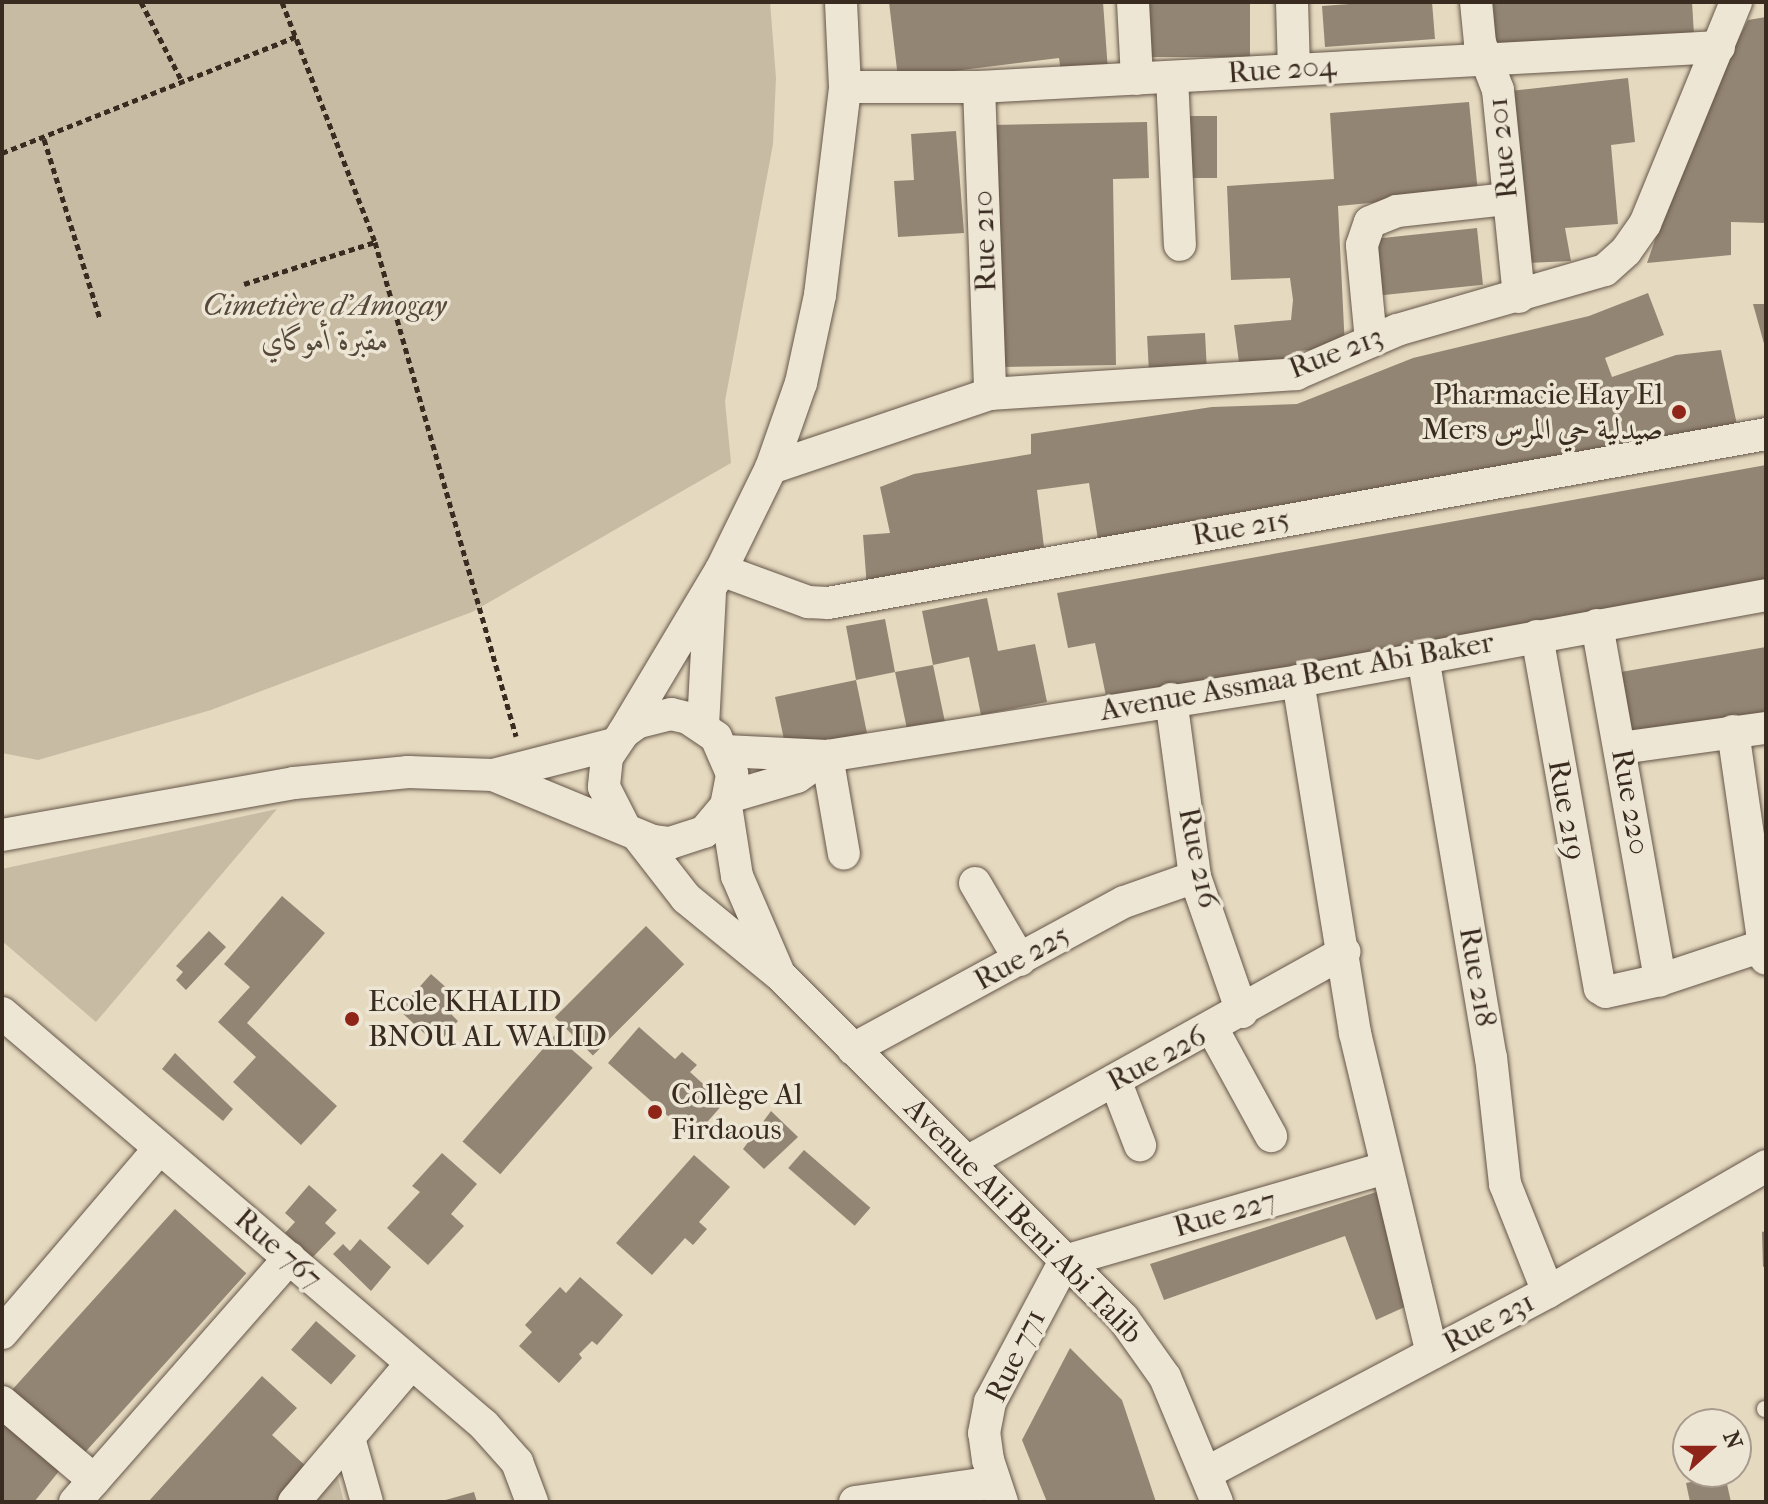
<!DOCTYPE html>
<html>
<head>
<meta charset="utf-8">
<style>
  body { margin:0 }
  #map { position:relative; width:1768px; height:1504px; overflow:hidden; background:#e5d9bf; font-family:"IM FELL French Canon",Amiri,serif }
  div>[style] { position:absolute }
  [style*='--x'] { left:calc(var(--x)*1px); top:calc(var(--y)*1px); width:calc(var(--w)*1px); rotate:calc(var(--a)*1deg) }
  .green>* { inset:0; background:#c8bba4 }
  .building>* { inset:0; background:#938573; transform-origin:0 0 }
  .path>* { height:5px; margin-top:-2.5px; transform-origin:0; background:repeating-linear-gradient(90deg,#3a2b21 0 6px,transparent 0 10px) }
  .roads { filter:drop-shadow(0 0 2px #655648) drop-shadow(0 0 2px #655648) }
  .service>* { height:16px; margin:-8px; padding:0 8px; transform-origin:8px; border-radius:8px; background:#eee6d5 }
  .minor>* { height:32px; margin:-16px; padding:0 16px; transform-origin:16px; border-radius:16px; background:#eee6d5 }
  .dots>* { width:22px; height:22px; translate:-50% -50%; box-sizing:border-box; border:4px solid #eee6d5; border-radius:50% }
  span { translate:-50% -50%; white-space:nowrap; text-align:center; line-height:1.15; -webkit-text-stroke:7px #eee6d5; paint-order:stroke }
  .street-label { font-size:30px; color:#3a2b21 }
  .park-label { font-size:30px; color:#56483b; font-style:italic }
  .poi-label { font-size:30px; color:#3a2b21 }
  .right { translate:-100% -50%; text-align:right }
  .left { translate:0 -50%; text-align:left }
  .frame { position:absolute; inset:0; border:4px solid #3a2b21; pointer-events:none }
  .north { position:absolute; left:1672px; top:1408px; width:80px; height:80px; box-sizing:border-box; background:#eee6d5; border:2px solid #a69b8d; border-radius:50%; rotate:69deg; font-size:22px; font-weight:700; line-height:32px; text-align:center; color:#3a2b21 }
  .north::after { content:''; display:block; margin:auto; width:28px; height:36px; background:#8f2418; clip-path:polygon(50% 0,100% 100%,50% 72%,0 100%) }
</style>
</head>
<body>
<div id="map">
  <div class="green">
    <i style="clip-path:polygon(2px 2px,770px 2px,776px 78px,773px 144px,725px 401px,731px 463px,472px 612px,211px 710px,38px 760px,2px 753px)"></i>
    <i style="clip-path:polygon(277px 809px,96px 1022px,2px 941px,2px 869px)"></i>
    <i style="clip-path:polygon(337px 1475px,344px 1502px,314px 1502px)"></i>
  </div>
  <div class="building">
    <i style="clip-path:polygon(889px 2px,1103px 2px,1108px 71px,1061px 73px,1059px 58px,898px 78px)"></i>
    <i style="left:1141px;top:2px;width:109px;height:55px"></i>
    <i style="clip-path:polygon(1377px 2px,1432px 2px,1435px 39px,1325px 47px,1322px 6px)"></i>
    <i style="clip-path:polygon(1493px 2px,1692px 2px,1694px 35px,1495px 47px)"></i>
    <i style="clip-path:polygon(1766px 17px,1766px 223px,1731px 222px,1731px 255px,1647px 263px,1696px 121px,1748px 20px)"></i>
    <i style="clip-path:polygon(1628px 78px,1635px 142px,1611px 145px,1618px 224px,1565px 228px,1571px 261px,1527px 263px,1510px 91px)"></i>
    <i style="clip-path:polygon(1469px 102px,1478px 193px,1338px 206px,1345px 348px,1296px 351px,1298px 365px,1240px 370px,1234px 325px,1291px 320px,1293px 300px,1290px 278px,1231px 280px,1227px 186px,1334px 179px,1330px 113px)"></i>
    <i style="left:1179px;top:116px;width:38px;height:62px"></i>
    <i style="clip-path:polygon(1147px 122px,1149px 178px,1113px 179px,1116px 365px,996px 367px,991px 125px)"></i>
    <i style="clip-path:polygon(956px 131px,964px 233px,898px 237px,894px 181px,914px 180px,911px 134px)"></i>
    <i style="left:1477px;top:228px;width:57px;height:102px;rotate:84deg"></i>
    <i style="clip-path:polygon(1648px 293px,1664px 335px,1605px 358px,1612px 377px,1676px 355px,1721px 350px,1739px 434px,1099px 546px,1089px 483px,1037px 490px,1044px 547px,867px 588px,863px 535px,890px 533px,880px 487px,914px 474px,1031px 454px,1031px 434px,1212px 407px,1297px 404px,1413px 358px,1589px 316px)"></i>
    <i style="clip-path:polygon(1753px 304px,1766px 304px,1766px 347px,1765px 347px)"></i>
    <i style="left:1205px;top:333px;width:39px;height:58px;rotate:87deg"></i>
    <i style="clip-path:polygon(1766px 465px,1766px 580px,1107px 701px,1095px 643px,1068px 648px,1057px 593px)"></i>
    <i style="clip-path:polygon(987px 598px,998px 651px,1035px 644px,1047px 702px,981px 715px,969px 657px,933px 665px,922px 611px)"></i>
    <i style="clip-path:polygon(885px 619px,895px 672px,933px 665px,945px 722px,907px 729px,895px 672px,856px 680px,867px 733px,786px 749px,775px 697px,856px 680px,846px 626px)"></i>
    <i style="clip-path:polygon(1766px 647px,1766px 722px,1628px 741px,1615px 673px)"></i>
    <i style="clip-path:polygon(282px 896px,325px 933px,247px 1023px,337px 1106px,301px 1145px,233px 1082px,256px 1057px,218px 1022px,250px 987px,224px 964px)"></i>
    <i style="left:646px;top:926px;width:54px;height:129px;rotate:45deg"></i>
    <i style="clip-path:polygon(209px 931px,226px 947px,186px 990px,176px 980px,183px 972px,176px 966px)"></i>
    <i style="clip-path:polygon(431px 974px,458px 998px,453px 1003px,458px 1008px,452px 1015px,458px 1021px,437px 1045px,399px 1010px)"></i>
    <i style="clip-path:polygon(639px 1027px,675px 1059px,682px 1052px,697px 1065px,690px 1072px,724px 1103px,693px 1138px,608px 1063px)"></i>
    <i style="left:555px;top:1035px;width:50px;height:141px;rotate:41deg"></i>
    <i style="clip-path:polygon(175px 1053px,233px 1109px,223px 1121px,162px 1069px)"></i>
    <i style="clip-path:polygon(771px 1111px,798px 1137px,764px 1169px,743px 1149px)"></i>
    <i style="left:804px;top:1150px;width:88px;height:24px;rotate:41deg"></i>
    <i style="clip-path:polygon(442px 1153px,477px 1184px,451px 1214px,464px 1226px,428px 1265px,387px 1228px,420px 1192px,412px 1186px)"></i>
    <i style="clip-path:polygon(694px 1155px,730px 1187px,699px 1222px,707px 1229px,693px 1245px,685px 1238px,652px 1275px,616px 1243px)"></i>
    <i style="clip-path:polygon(309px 1185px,337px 1210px,325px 1223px,336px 1233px,312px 1258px,285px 1233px,295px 1222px,285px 1213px)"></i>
    <i style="clip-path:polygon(1389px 1188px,1407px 1306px,1376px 1320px,1345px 1236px,1164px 1300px,1150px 1264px)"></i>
    <i style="left:175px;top:1209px;width:96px;height:247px;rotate:42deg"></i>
    <i style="clip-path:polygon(1766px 1231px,1766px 1266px,1763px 1267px,1762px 1232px)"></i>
    <i style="clip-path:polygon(360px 1239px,391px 1267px,371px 1291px,333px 1254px,343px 1244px,350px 1251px)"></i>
    <i style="clip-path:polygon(580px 1277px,623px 1315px,597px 1345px,592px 1341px,579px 1354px,582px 1358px,559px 1383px,519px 1346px,532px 1332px,525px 1325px,560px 1287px,566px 1293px)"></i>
    <i style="left:316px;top:1321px;width:53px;height:38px;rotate:41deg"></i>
    <i style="clip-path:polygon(1070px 1348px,1122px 1400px,1156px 1502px,1047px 1502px,1022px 1440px)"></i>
    <i style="clip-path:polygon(262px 1376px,297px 1408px,272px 1435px,309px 1469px,278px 1502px,148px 1502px)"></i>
    <i style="clip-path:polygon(2px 1422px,60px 1470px,34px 1502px,2px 1502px)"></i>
    <i style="clip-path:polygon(1725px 1475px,1731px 1502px,1690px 1502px,1686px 1483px)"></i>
    <i style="clip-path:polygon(474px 1492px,477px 1502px,442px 1502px,442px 1501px)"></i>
  </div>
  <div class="path">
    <i style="--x:141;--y:2;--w:91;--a:62.6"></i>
    <i style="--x:282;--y:2;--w:257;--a:68.8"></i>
    <i style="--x:375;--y:242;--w:514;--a:74.07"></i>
    <i style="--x:44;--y:139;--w:189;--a:72.7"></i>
    <i style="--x:2;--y:153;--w:318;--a:-21.6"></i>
    <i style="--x:244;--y:284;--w:138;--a:-17.8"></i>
  </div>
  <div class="roads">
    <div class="service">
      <i style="--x:1765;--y:1409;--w:1;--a:0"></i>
    </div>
    <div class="minor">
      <i style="--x:1133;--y:2;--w:77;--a:87"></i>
      <i style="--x:1292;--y:2;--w:67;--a:88.3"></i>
      <i style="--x:1476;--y:2;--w:41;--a:84.4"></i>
      <i style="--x:1480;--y:43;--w:50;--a:69"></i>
      <i style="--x:1498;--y:90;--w:208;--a:84.2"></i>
      <i style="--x:1172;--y:77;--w:168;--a:87.3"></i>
      <i style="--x:845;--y:87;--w:134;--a:0"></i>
      <i style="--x:979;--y:87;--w:741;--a:-3.09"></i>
      <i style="--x:979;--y:87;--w:307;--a:87.9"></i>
      <i style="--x:1371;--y:341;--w:96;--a:-95.4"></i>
      <i style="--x:1362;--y:245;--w:24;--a:-71"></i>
      <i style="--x:1370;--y:222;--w:29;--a:-22"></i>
      <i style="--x:1397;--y:211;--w:112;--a:-6.2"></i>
      <i style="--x:771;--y:468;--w:231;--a:-18.7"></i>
      <i style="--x:990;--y:394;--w:307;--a:-3.7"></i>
      <i style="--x:1296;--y:374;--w:110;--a:-23.5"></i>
      <i style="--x:1397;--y:330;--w:216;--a:-16.1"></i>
      <i style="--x:1605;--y:270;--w:28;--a:-42"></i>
      <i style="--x:1626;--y:251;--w:33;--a:-55"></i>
      <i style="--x:1645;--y:224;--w:240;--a:-67.7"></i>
      <i style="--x:721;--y:570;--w:93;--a:20.2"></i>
      <i style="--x:808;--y:602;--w:20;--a:3"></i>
      <i style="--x:828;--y:603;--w:953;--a:-10.21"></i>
      <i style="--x:1597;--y:625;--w:361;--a:79.9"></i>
      <i style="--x:1537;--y:636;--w:358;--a:79.9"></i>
      <i style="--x:1600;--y:988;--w:7;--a:34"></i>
      <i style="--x:1606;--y:992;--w:55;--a:-12.5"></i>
      <i style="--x:1660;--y:980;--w:108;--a:-18.4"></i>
      <i style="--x:1423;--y:657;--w:406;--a:80.4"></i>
      <i style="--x:1491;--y:1057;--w:128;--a:83.7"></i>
      <i style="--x:1505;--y:1184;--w:116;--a:68.3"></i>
      <i style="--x:1298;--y:681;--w:357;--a:80.8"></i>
      <i style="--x:1355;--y:1033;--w:329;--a:76.5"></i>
      <i style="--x:1171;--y:699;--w:180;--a:82.3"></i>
      <i style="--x:1195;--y:877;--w:143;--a:70.8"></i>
      <i style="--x:703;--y:726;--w:132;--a:-87"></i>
      <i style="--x:1733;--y:731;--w:230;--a:81.8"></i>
      <i style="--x:624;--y:732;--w:189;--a:-59.1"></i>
      <i style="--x:721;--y:570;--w:114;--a:-63.9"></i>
      <i style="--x:771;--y:468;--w:90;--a:-70.6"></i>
      <i style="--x:801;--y:383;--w:90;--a:-77.8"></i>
      <i style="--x:820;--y:295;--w:209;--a:-83.1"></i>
      <i style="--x:845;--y:87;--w:85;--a:-92.7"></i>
      <i style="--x:1621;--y:748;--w:146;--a:-7.9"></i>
      <i style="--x:725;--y:751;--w:102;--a:2.8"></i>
      <i style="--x:827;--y:756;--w:477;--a:-9"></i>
      <i style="--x:1298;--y:681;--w:476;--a:-10.4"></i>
      <i style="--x:827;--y:756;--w:99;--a:80.2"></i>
      <i style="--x:493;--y:775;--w:173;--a:22.4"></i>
      <i style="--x:653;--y:841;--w:17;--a:7"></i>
      <i style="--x:670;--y:843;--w:36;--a:-18"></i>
      <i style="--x:704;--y:832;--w:34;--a:-50"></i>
      <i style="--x:726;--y:806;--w:33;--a:-79"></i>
      <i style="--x:732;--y:774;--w:40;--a:-113.4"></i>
      <i style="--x:716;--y:737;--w:34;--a:-146"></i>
      <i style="--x:688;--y:718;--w:17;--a:-167"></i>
      <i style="--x:671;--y:714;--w:34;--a:166"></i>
      <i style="--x:638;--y:722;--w:17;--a:144"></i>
      <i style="--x:624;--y:732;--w:30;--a:124"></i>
      <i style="--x:607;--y:757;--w:30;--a:96"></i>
      <i style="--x:604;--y:787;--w:44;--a:62.9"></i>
      <i style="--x:729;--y:797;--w:71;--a:-16.4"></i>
      <i style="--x:797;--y:777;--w:37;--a:-35"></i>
      <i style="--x:726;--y:806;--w:71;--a:81.1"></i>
      <i style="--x:737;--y:876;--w:103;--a:66.7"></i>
      <i style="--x:2;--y:835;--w:297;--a:-10.1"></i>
      <i style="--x:294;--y:783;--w:115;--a:-5.5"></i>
      <i style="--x:408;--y:772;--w:85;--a:2"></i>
      <i style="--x:493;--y:775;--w:125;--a:-14.4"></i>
      <i style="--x:637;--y:835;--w:80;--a:52.1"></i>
      <i style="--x:686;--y:898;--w:120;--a:39.3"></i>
      <i style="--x:779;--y:974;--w:486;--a:45"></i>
      <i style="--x:1123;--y:1318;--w:72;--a:54.6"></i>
      <i style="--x:1165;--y:1377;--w:135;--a:67.4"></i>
      <i style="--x:975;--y:883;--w:89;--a:59.7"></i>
      <i style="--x:2;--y:1013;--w:634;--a:40.52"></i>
      <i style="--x:484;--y:1425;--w:50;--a:48.3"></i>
      <i style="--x:517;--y:1462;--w:43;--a:69.4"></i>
      <i style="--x:1213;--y:1030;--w:121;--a:61.3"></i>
      <i style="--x:853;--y:1049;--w:308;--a:-28.5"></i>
      <i style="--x:1124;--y:902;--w:75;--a:-19.4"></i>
      <i style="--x:1115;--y:1080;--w:70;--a:69"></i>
      <i style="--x:967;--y:1162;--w:432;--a:-29.1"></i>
      <i style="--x:2;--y:1333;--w:243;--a:-49.5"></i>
      <i style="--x:2;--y:1402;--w:121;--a:40.3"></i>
      <i style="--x:349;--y:1438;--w:66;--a:74.3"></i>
      <i style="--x:1208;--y:1472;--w:385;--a:-27.9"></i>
      <i style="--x:1548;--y:1292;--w:252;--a:-30"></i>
      <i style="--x:75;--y:1502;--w:325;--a:-48.7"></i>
      <i style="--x:294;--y:1502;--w:181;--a:-49.7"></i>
      <i style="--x:855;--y:1502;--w:141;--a:-8.1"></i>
      <i style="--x:1002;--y:1502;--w:44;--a:-108.4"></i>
      <i style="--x:988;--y:1460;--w:27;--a:-98"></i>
      <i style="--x:984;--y:1433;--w:32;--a:-79"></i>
      <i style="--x:990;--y:1402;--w:160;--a:-62"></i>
      <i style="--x:1065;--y:1261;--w:334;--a:-16.2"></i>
    </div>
  </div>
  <div class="dots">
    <i style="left:1679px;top:412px;background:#8f2418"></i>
    <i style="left:352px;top:1019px;background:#8f2418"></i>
    <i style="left:655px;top:1112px;background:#8f2418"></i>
  </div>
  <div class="street-label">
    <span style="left:1282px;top:70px;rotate:-4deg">Rue 204</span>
    <span style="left:1503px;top:148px;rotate:-96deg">Rue 201</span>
    <span style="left:985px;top:241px;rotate:-92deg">Rue 210</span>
    <span style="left:1336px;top:353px;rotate:-21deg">Rue 213</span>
    <span style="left:1241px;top:528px;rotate:-10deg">Rue 215</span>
    <span style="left:1297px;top:677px;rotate:-10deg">Avenue Assmaa Bent Abi Baker</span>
    <span style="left:1630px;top:802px;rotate:80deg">Rue 220</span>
    <span style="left:1566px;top:810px;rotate:80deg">Rue 219</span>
    <span style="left:1198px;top:858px;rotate:78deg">Rue 216</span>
    <span style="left:1022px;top:958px;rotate:-29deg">Rue 225</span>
    <span style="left:1477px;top:977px;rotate:80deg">Rue 218</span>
    <span style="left:1157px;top:1059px;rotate:-28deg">Rue 226</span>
    <span style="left:1225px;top:1214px;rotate:-16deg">Rue 227</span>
    <span style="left:1023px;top:1221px;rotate:46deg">Avenue Ali Beni Abi Talib</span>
    <span style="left:278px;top:1249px;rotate:41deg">Rue 767</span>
    <span style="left:1489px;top:1323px;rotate:-28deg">Rue 231</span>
    <span style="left:1016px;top:1356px;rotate:-64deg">Rue 771</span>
  </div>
  <div class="park-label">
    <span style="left:325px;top:323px">Cimetière d'Amogay<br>مقبرة أموگاي</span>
  </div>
  <div class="poi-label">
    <span class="right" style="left:1663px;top:412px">Pharmacie Hay El<br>Mers صيدلية حي المرس</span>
    <span class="left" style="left:368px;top:1019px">Ecole KHALID<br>BNOU AL WALID</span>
    <span class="left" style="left:671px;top:1112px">Collège Al<br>Firdaous</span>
  </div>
  <div class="frame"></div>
  <div class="north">N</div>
</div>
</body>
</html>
